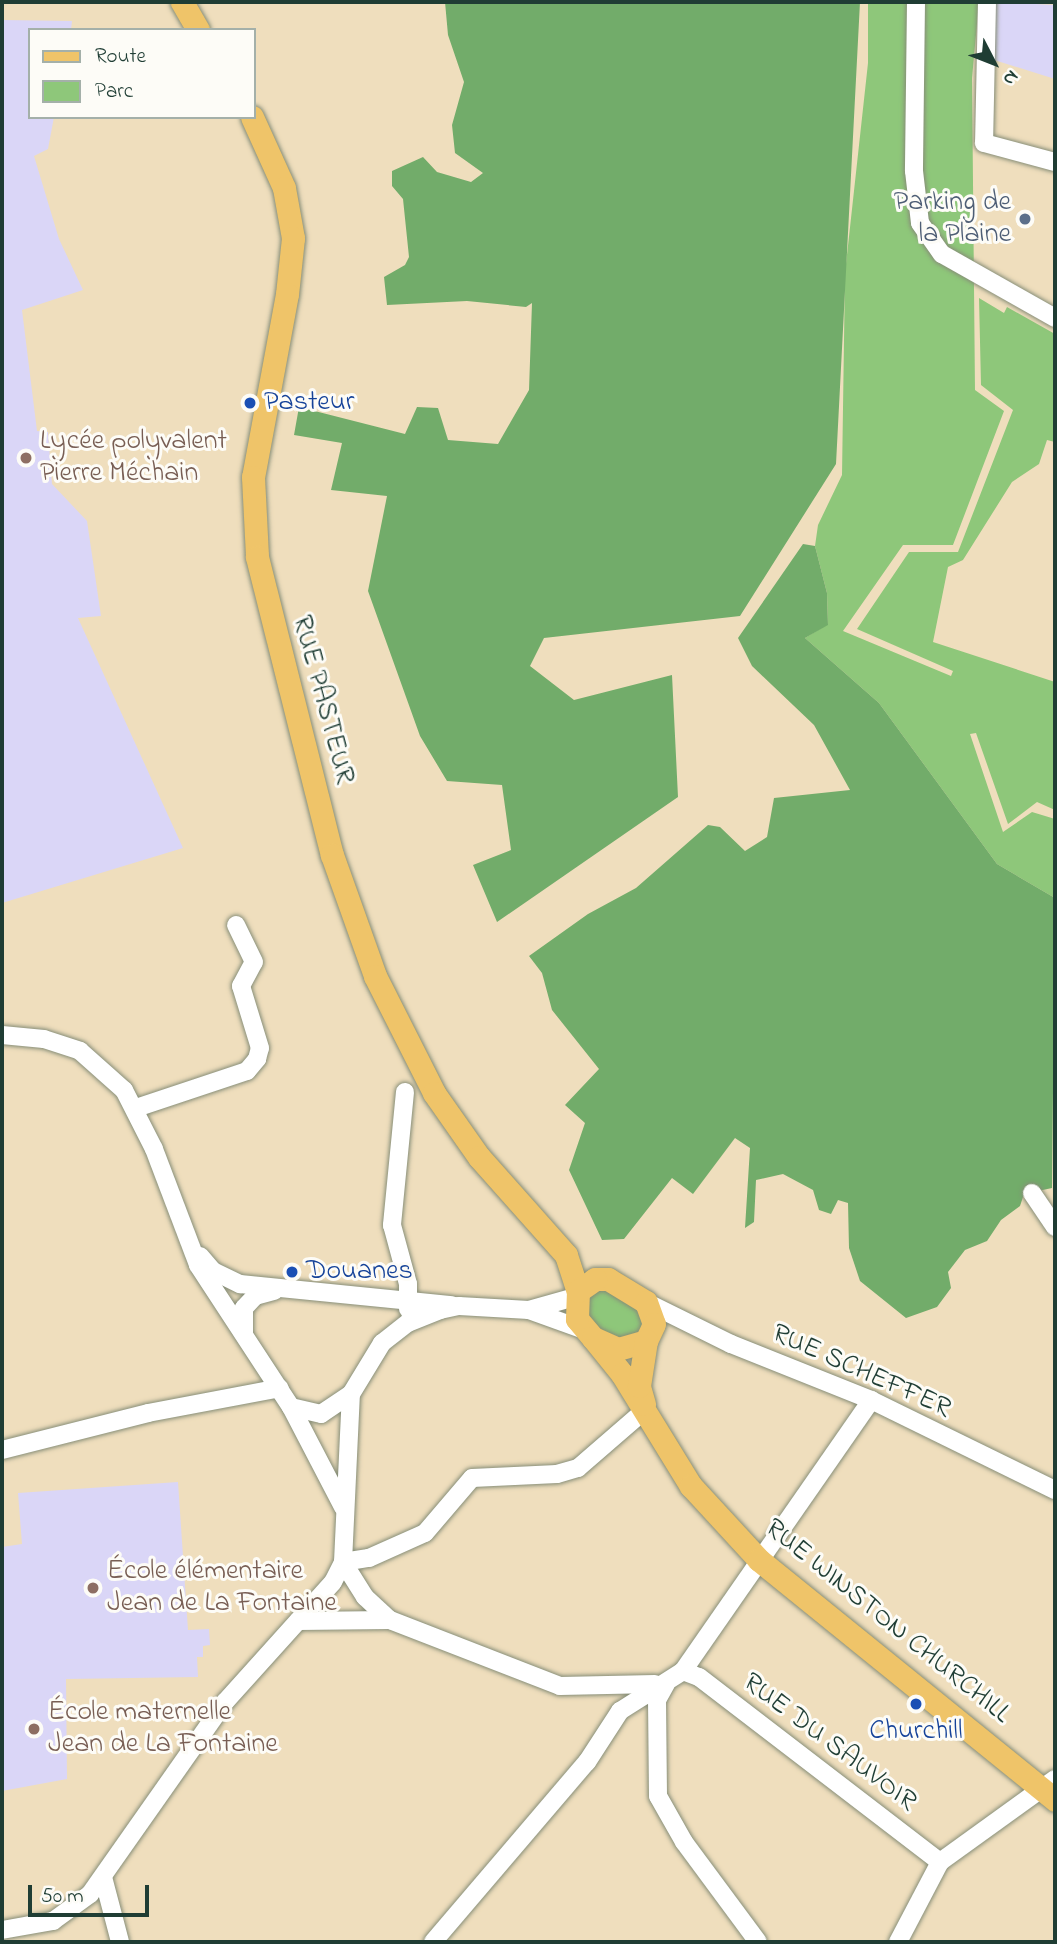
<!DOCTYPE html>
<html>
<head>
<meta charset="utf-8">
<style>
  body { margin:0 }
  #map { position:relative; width:1057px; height:1944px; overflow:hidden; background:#efdebd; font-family:"Indie Flower",sans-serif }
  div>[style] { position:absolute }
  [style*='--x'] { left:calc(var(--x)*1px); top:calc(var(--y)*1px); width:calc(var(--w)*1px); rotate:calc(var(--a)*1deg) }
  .built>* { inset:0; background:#dad6f7 }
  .green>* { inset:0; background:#8ec77a }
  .forest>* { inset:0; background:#72ac6a }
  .roads { filter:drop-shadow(0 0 2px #878e78) drop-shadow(0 0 2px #878e78) }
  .minor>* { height:18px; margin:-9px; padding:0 9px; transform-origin:9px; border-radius:9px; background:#fff }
  .major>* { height:23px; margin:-11.5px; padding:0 11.5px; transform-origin:11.5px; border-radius:11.5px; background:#efc469 }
  .dots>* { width:19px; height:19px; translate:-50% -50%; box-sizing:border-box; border:4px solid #fdfcf7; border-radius:50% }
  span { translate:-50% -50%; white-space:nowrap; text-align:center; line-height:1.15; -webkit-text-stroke:6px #fdfcf7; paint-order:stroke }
  .service-label { font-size:28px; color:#4e5e75 }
  .right { translate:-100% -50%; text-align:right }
  .transit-label { font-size:28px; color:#164399 }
  .left { translate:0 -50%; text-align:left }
  .education-label { font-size:28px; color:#785e54 }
  .street-label { font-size:28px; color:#1f3d34 }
  .frame { position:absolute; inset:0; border:4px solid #1f3d34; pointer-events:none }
  .legend { position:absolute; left:28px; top:28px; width:228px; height:91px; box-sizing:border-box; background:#fdfcf7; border:2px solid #a4b0a9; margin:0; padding:9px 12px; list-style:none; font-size:21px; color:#1f3d34 }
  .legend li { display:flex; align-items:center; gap:14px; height:35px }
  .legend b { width:35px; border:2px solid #a4b0a9 }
  .north { position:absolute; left:959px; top:28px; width:70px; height:70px; -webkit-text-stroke:5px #fdfcf7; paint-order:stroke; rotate:132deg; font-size:19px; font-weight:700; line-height:28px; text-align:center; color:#1f3d34 }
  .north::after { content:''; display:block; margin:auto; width:24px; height:32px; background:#1f3d34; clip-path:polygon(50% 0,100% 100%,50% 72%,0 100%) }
  .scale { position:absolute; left:28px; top:1885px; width:121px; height:32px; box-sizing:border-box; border:4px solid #1f3d34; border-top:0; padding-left:9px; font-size:21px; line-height:24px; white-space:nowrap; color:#1f3d34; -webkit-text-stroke:5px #fdfcf7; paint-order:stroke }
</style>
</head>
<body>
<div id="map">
  <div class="built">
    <i style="clip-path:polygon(994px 2px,1055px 5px,1055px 79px,991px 59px)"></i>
    <i style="clip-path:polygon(2px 20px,72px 21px,71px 30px,30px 30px,30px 117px,54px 117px,48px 149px,34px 156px,59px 239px,83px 290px,22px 310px,37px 431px,48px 432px,52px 484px,87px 521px,101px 616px,78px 618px,183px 848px,2px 903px)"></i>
    <i style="clip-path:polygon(178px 1482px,188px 1630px,209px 1629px,210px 1645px,203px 1646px,203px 1657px,197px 1657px,198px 1677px,66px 1679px,67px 1779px,2px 1791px,2px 1547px,22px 1544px,18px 1493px)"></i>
  </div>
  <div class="green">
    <i style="clip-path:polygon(868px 2px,979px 2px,972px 78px,975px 390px,1004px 411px,953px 545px,903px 545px,843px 631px,951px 676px,953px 671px,857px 629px,909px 552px,958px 552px,1013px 410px,981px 385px,979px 298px,1004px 313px,1007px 307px,1055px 334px,1055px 442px,1047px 440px,1039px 464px,1012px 482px,963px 560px,948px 567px,933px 642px,1055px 682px,1055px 810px,1037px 802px,1008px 824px,976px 733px,970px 734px,1003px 832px,1032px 812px,1055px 819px,1055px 898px,997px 864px,879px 703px,805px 638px,828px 624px,827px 593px,815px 546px,818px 525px,842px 475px,845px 273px,868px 63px)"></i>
    <i style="clip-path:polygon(598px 1285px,643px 1309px,640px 1337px,621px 1344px,582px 1316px,582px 1296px)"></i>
  </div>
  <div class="forest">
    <i style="clip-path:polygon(445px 2px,860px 2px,836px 464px,740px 616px,544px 638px,530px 666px,574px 700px,672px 675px,678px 797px,497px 922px,473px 865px,511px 850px,502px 785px,447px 781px,420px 736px,368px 591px,387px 496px,331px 490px,342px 443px,294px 435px,299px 407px,405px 434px,417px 407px,438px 408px,448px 440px,498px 444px,529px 390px,532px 303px,526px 307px,467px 301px,387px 305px,384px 277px,405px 265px,409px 257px,403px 199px,392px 186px,392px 171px,423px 157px,437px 172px,471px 182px,483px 173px,455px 153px,452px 125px,464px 82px,448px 35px)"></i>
    <i style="clip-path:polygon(803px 544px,815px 546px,827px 593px,828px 625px,805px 638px,879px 703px,997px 864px,1055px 898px,1052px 1188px,1024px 1194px,1020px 1206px,1001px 1220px,987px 1241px,965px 1250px,948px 1272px,951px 1288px,937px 1307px,906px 1318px,860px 1281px,849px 1248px,848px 1203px,838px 1200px,831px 1214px,819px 1210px,813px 1190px,783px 1174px,756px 1180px,754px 1222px,745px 1228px,750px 1148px,735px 1138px,693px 1194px,672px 1178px,624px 1239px,602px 1240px,569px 1170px,585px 1123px,565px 1105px,599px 1069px,552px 1010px,542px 973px,529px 956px,588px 914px,636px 888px,708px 825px,720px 827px,745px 851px,767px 837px,774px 798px,850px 790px,814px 725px,752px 666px,738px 638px)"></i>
  </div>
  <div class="roads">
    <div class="minor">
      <i style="--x:916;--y:2;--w:169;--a:90.7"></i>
      <i style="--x:914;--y:171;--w:52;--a:83.4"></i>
      <i style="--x:920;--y:223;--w:38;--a:55"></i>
      <i style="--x:942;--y:254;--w:130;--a:29.5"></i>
      <i style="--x:987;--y:2;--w:141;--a:91.2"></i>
      <i style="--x:984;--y:143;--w:73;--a:15"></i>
      <i style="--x:2;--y:1035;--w:42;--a:5.4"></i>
      <i style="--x:44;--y:1039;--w:38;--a:18"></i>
      <i style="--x:80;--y:1051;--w:59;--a:41.6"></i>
      <i style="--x:124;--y:1090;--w:66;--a:63"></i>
      <i style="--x:154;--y:1149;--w:124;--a:69.2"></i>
      <i style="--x:198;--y:1265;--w:170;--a:56.8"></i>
      <i style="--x:291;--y:1407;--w:113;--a:62.5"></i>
      <i style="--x:405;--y:1092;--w:134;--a:95.6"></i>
      <i style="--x:392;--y:1225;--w:61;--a:74.8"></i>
      <i style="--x:408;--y:1284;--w:25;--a:90"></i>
      <i style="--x:136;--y:1108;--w:117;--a:-18.4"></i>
      <i style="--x:247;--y:1071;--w:16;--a:-50"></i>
      <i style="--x:257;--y:1059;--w:11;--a:-75"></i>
      <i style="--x:260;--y:1048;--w:65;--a:-107"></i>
      <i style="--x:241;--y:986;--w:27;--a:-62"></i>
      <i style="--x:254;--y:962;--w:41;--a:-115.9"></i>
      <i style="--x:1032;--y:1193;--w:41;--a:55.9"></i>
      <i style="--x:200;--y:1256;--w:20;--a:49"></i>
      <i style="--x:213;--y:1271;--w:30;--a:26"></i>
      <i style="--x:240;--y:1284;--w:213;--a:5.7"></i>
      <i style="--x:646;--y:1302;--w:95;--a:26.3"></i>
      <i style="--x:731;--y:1344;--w:151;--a:21.8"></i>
      <i style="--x:871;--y:1400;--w:205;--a:26.1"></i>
      <i style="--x:529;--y:1310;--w:62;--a:19.9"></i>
      <i style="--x:244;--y:1334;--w:26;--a:-90"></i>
      <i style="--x:244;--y:1308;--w:16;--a:-47"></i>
      <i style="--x:255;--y:1296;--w:20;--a:-15"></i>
      <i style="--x:291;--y:1407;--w:31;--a:13"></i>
      <i style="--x:321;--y:1414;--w:36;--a:-34"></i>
      <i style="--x:2;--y:1450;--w:151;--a:-14.2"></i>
      <i style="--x:148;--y:1413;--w:134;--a:-10.7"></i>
      <i style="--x:343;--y:1562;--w:26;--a:-9"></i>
      <i style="--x:369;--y:1558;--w:61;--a:-24.1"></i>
      <i style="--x:425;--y:1533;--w:72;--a:-49.5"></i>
      <i style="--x:472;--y:1478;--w:85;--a:-2.7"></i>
      <i style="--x:557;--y:1474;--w:22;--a:-16"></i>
      <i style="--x:578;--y:1468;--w:89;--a:-40.9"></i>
      <i style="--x:343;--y:1562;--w:41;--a:57.8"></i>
      <i style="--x:365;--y:1597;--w:34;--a:43"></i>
      <i style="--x:298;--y:1621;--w:92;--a:-0.6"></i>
      <i style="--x:390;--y:1620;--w:182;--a:21.2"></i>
      <i style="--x:560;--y:1686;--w:95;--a:-1.2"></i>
      <i style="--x:683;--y:1671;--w:17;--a:21"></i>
      <i style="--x:699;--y:1677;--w:304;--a:37.5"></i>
      <i style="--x:666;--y:1684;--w:18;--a:119"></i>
      <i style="--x:657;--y:1700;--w:96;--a:89.4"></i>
      <i style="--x:658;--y:1796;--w:53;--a:60.5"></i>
      <i style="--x:684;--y:1842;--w:124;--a:53.5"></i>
      <i style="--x:103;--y:1877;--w:67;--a:75.3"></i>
      <i style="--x:2;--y:1930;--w:52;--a:-10"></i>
      <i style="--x:53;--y:1921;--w:46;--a:-36.1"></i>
      <i style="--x:90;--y:1894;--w:235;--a:-54.9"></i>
      <i style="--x:225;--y:1702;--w:161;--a:-48"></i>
      <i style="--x:333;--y:1582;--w:22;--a:-63"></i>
      <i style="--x:343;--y:1562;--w:168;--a:-87.3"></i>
      <i style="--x:351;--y:1394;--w:60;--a:-58.7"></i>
      <i style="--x:382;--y:1343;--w:33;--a:-38"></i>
      <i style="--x:408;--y:1323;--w:35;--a:-22"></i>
      <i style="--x:440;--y:1310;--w:19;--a:-12"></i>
      <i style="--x:459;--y:1306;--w:70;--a:3.3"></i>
      <i style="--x:529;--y:1310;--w:48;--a:-15.8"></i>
      <i style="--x:433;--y:1942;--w:237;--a:-49.5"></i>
      <i style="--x:587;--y:1762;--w:61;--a:-57.1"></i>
      <i style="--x:620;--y:1711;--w:75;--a:-32.4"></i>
      <i style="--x:683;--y:1671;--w:330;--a:-55.2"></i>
      <i style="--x:898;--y:1942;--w:90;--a:-62.3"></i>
      <i style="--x:940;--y:1862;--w:142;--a:-35.8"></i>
    </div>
    <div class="major">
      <i style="--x:182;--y:2;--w:32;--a:60"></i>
      <i style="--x:252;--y:117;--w:78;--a:65.7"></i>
      <i style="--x:284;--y:188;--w:51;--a:79.8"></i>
      <i style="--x:293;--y:238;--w:56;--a:96.1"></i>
      <i style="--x:287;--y:294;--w:186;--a:100.5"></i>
      <i style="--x:253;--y:477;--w:80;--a:87.1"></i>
      <i style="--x:257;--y:557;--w:307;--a:75.9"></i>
      <i style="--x:332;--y:855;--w:128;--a:70.4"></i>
      <i style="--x:375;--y:976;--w:131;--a:63.2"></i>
      <i style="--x:434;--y:1093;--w:78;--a:54.9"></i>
      <i style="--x:479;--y:1157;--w:131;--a:48.4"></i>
      <i style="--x:566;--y:1255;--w:38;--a:72"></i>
      <i style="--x:595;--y:1279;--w:13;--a:0"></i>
      <i style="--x:608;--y:1279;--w:44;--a:31.2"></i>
      <i style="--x:646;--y:1302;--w:23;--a:70"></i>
      <i style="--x:654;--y:1324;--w:19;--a:115"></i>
      <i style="--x:646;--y:1341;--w:29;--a:164"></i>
      <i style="--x:618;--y:1349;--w:27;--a:-156"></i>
      <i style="--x:593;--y:1338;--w:25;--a:-130"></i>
      <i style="--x:577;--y:1319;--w:28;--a:-88"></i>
      <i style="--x:578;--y:1291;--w:21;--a:-35"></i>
      <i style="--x:593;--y:1338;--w:46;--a:51.1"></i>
      <i style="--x:622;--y:1374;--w:132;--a:58.4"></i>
      <i style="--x:691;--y:1486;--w:100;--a:47.4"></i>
      <i style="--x:759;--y:1560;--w:381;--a:39"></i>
      <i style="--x:644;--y:1404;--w:19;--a:-106"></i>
      <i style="--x:639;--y:1386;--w:46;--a:-81.2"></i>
    </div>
  </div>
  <div class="dots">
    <i style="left:1025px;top:219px;background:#5c6f8a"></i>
    <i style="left:250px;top:403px;background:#1a4fb4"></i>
    <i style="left:26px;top:458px;background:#8d6e63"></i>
    <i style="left:292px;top:1272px;background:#1a4fb4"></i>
    <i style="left:93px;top:1588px;background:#8d6e63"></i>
    <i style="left:916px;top:1704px;background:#1a4fb4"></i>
    <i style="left:34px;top:1729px;background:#8d6e63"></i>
  </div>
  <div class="service-label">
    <span class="right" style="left:1011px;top:219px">Parking de<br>la Plaine</span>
  </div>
  <div class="transit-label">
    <span class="left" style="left:264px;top:403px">Pasteur</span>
    <span class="left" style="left:306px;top:1272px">Douanes</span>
    <span style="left:916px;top:1732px">Churchill</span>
  </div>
  <div class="education-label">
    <span class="left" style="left:40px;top:458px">Lycée polyvalent<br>Pierre Méchain</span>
    <span class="left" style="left:107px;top:1588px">École élémentaire<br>Jean de La Fontaine</span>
    <span class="left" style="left:48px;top:1729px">École maternelle<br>Jean de La Fontaine</span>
  </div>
  <div class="street-label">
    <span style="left:322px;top:700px;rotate:75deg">RUE PASTEUR</span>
    <span style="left:861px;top:1372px;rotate:24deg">RUE SCHEFFER</span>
    <span style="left:887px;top:1622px;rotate:39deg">RUE WINSTON CHURCHILL</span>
    <span style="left:829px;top:1743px;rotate:37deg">RUE DU SAUVOIR</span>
  </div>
  <div class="frame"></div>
  <ul class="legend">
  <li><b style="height:9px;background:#efc469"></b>Route</li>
  <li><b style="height:19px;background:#8ec77a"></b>Parc</li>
  </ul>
  <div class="north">N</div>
  <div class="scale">50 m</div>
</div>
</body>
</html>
